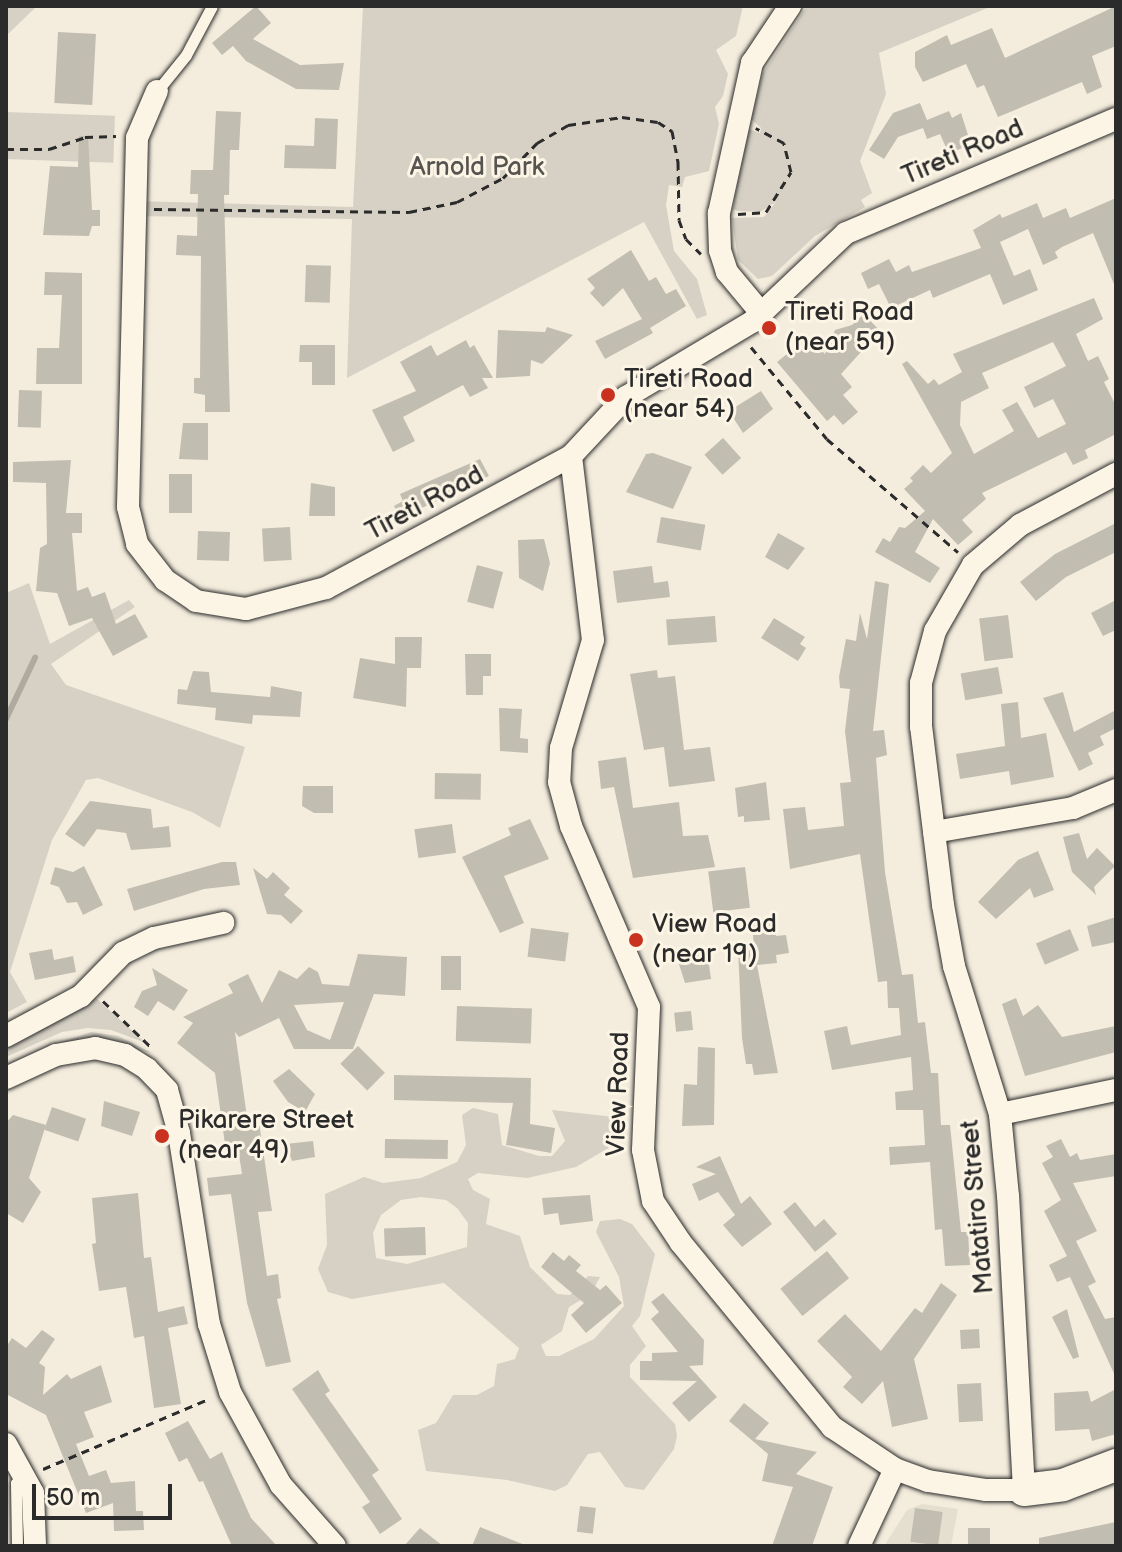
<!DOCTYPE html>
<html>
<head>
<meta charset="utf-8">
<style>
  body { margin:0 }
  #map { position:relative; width:1122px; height:1552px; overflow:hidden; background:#f4edde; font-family:"Balsamiq Sans",sans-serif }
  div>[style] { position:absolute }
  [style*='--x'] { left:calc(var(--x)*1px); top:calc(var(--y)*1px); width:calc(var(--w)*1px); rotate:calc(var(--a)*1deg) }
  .built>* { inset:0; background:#e5dfd0 }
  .green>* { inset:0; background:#d6d1c4; transform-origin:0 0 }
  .stream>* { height:6px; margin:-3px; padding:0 3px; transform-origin:3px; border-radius:3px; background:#afaaa0 }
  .building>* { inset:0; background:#c2bdb1; transform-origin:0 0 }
  .path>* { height:3px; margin-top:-1.5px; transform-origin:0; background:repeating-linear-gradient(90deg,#2b2b2b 0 8px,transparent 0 14px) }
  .roads { filter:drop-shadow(0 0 2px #2b2b2b) drop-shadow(0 0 2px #2b2b2b) }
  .lane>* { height:11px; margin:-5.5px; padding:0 5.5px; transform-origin:5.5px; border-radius:5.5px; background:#fcf5e5 }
  .street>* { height:22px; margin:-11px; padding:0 11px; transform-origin:11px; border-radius:11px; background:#fcf5e5 }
  .secondary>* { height:32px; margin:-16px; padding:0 16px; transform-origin:16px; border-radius:16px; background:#fcf5e5 }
  .dots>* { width:22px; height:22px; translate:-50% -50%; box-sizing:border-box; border:4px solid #fcf5e5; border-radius:50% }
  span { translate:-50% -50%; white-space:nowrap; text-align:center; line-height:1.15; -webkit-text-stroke:6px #fcf5e5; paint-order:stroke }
  .street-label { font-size:26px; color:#2b2b2b }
  .park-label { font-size:26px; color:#565451 }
  .poi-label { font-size:26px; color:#2b2b2b }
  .left { translate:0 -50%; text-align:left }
  .frame { position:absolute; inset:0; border:8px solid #2b2b2b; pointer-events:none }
  .scale { position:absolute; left:32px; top:1484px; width:140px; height:36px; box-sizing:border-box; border:4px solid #2b2b2b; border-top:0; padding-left:10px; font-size:24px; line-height:28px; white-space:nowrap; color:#2b2b2b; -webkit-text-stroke:6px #fcf5e5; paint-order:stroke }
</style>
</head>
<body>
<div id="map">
  <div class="built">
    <i style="clip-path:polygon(922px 1504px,958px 1509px,951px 1546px,884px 1546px,907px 1510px)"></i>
  </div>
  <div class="green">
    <i style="clip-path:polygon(6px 6px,37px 6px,6px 36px)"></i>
    <i style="clip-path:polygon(363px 6px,743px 6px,736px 36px,716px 50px,728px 74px,723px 96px,715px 107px,719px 124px,709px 171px,685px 177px,682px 187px,669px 185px,666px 205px,674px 251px,697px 279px,707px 315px,697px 319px,644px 222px,347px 378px,352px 219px,134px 216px,134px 201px,353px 207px)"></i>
    <i style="clip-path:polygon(807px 6px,992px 6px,879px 53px,886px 94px,860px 161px,872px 193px,861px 200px,865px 207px,815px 236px,772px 276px,758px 279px,738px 260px,732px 218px,764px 217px,776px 202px,760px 212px,738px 211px,733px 209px,735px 196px,749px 129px,760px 133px,761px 128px,751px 119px,763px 73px)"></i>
    <i style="left:6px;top:112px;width:109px;height:47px;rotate:2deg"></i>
    <i style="clip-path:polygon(29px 583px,50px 644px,129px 600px,135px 607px,51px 664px,66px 685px,245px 747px,220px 828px,192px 812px,98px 778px,86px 780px,52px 840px,10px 972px,27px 1002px,6px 1013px,6px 593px)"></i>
    <i style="clip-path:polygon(96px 998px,146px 1043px,111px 1030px,88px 1028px,62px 1032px,6px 1057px,6px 1048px)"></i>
    <i style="clip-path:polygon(91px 1032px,118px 1036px,152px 1053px,87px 1038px,32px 1052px)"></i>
    <i style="clip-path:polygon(evenodd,473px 1108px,498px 1114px,502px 1145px,539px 1156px,552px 1156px,565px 1141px,552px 1110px,623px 1118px,617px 1143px,576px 1167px,527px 1178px,478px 1173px,468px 1179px,473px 1190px,490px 1199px,486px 1224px,520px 1236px,530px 1267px,557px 1294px,570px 1295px,588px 1276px,600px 1277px,591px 1294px,569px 1307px,562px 1331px,541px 1345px,546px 1356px,559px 1356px,594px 1339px,624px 1306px,619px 1277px,596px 1232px,600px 1221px,620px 1219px,632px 1224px,655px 1254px,640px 1316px,632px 1326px,646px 1346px,630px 1365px,630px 1377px,675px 1424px,677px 1436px,674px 1449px,644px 1490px,625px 1487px,600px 1452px,588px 1454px,567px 1485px,555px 1491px,507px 1480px,426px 1471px,418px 1430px,436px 1423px,453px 1395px,477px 1395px,494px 1386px,497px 1364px,515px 1359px,519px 1348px,444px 1283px,352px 1299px,328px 1292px,318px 1269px,327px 1245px,325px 1194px,364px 1177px,383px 1183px,421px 1178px,457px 1162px,466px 1145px,462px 1115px,473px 1108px,421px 1197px,446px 1200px,457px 1208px,468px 1223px,467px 1247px,407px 1264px,376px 1258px,373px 1233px,381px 1215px,401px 1200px,421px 1197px)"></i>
  </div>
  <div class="stream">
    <i style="--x:6;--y:719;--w:68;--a:-64.6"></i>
  </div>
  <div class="building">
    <i style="clip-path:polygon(256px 6px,271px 23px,253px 39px,300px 65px,344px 63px,339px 90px,296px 89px,246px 61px,233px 46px,222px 55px,212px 43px)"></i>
    <i style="clip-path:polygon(1116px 6px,1116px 46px,1092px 56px,1102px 87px,1087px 94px,1082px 82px,998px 117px,984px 85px,977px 88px,966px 64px,923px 82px,915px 67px,915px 52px,947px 35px,951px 45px,992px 28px,1005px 58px)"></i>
    <i style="left:58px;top:32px;width:38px;height:71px;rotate:3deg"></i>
    <i style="clip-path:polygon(920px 103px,927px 120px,949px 111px,952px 118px,961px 113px,971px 144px,949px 154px,940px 134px,927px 139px,923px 128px,898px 137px,884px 159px,869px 150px,893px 113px)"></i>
    <i style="clip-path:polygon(216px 111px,241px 112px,239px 150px,230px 150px,229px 195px,224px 195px,230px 412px,205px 412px,205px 395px,194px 393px,194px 378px,200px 378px,201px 256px,176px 255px,177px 235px,197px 236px,198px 194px,190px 194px,191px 170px,213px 170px)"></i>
    <i style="clip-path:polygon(315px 118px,338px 119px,336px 169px,284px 168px,285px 145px,314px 146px)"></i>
    <i style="clip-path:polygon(79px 136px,88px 136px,92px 210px,100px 210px,100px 226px,92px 226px,89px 236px,43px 235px,50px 166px,78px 167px)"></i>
    <i style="clip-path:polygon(1116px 198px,1116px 289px,1093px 233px,1062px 247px,1055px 252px,1058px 258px,1043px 265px,1028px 229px,1000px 242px,1014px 276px,1030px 269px,1038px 290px,1003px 305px,990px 274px,933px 298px,930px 290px,891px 308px,879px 284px,868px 289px,861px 273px,889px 259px,896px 272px,909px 265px,912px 272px,981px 248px,973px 230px,1000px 214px,1002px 218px,1037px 203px,1043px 218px,1066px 208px,1070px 218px)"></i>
    <i style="clip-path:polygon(631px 250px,649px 281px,656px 277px,666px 294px,676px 289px,686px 306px,650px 328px,653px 333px,605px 359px,595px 341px,642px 319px,623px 288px,603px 307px,590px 293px,595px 288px,587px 279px)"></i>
    <i style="left:306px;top:265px;width:25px;height:37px;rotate:2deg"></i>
    <i style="clip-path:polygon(45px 272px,82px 273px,82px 384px,36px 384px,37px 348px,59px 348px,62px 295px,44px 295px)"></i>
    <i style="clip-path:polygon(evenodd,1094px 298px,1103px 319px,1076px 334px,1088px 361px,1098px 356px,1109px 379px,1104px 382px,1116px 406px,1116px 434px,1085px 450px,1088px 458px,1073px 465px,1066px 452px,982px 493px,986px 499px,962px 520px,973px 532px,958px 545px,933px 519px,915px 552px,940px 568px,930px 583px,875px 552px,883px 538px,890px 542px,899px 527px,905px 528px,925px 511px,904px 489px,913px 481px,910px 478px,923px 465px,931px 473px,952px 453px,902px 364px,907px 361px,928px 384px,934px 379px,939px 385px,962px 372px,953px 354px,1094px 298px,1053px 342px,1066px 366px,1024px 387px,1034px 408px,1053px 399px,1066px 424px,1038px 438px,1017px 402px,1002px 410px,1014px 431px,974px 454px,960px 425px,961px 402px,989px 388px,982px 373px,1053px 342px)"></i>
    <i style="clip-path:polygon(864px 314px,880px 331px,841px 374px,852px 387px,843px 395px,858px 412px,843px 425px,834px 415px,827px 421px,777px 362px,808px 337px,825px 354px,835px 330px,852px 325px)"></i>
    <i style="clip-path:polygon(547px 327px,573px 335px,542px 364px,531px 360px,530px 376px,496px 378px,498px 330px,545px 332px)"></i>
    <i style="clip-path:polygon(466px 340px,470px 348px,474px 345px,493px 378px,482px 378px,488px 388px,470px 397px,463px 385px,403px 417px,415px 441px,393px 452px,372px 410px,416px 391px,400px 362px,431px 345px,437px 356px)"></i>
    <i style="clip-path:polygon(300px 345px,335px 345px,335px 385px,312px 385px,312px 362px,299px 362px)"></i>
    <i style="left:19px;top:390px;width:23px;height:37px;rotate:2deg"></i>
    <i style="clip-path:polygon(761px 391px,773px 409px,743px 433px,729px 411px)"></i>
    <i style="clip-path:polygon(183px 423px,208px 423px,208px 460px,179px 459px)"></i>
    <i style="left:723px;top:438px;width:27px;height:25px;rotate:48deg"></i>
    <i style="clip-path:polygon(653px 453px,692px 467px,673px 509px,626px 492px,646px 454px)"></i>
    <i style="clip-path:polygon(480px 459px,489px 476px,401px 518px,394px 506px,403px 501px,400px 494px)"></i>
    <i style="clip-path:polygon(71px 460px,66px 513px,82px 513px,82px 533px,72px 533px,77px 591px,88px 587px,92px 597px,105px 592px,116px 624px,135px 614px,148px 637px,113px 656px,92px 618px,69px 626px,57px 593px,36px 591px,40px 548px,47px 544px,46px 483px,13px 482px,13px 462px)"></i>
    <i style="left:169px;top:474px;width:23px;height:39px"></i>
    <i style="clip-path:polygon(311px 483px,335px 487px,335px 516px,309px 516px)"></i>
    <i style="left:661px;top:517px;width:45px;height:26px;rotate:10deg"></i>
    <i style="clip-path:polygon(1116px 523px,1116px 552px,1066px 577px,1036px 601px,1020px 582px,1055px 554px)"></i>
    <i style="left:290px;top:527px;width:33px;height:28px;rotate:87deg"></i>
    <i style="left:198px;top:531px;width:32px;height:29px;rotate:2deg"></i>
    <i style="clip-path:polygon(778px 533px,805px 548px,788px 570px,765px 557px)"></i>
    <i style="clip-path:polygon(544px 539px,550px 563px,543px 591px,519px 578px,518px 540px)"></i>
    <i style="left:477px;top:565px;width:27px;height:38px;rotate:15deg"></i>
    <i style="clip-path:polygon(652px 566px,654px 583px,668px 581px,670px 597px,617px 603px,613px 571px)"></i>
    <i style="clip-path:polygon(875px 581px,889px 584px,873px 731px,884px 730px,887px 755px,876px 758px,885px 872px,902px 975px,913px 974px,918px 1023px,925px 1022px,931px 1073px,938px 1073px,941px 1125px,950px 1125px,961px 1232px,968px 1232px,970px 1265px,945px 1266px,942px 1229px,935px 1230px,930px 1162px,890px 1165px,889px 1147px,925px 1145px,923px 1110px,896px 1110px,895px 1092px,913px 1090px,911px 1057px,832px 1070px,824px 1031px,847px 1026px,851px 1045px,901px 1035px,899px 1008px,888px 1008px,887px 981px,878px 982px,860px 854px,790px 869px,783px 809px,805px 807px,808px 830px,844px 826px,840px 783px,851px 782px,845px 731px,850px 689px,840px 688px,839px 677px,846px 639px,856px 641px,860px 613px,867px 639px)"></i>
    <i style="clip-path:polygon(1116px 600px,1116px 630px,1103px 636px,1091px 613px)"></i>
    <i style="left:1008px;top:615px;width:43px;height:29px;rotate:83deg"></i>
    <i style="left:715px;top:616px;width:26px;height:49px;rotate:86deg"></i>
    <i style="clip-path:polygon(774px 618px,805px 637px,800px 644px,806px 648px,798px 661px,761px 638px)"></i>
    <i style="clip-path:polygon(395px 637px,422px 637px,421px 668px,407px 668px,406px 707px,353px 698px,360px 658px,395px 664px)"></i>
    <i style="clip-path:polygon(465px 654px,491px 654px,491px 676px,483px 676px,483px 695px,466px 695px)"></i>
    <i style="left:998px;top:667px;width:27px;height:38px;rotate:80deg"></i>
    <i style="clip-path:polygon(657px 670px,658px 678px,675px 676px,684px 750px,710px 747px,715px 781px,669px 787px,664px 747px,644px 750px,630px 674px)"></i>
    <i style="clip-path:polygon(193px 671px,209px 672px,211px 692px,270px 697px,271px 686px,302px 692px,300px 717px,253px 715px,252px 724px,215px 720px,216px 708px,177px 704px,178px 689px,187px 690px)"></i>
    <i style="clip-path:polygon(1063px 692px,1074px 732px,1116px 710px,1116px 728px,1100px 736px,1104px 745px,1088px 753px,1093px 764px,1079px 771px,1043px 698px)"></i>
    <i style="clip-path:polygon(1018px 702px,1021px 738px,1046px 733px,1054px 777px,1011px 785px,1009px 771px,960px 779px,956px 754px,1005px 746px,1001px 704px)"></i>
    <i style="clip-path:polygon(499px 708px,522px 709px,520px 738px,528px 739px,528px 753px,500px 751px)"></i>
    <i style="clip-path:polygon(626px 757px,633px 808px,679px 802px,683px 836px,708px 835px,715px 867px,633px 878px,614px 787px,601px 789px,598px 761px)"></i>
    <i style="left:435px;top:773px;width:46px;height:26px;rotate:1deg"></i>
    <i style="clip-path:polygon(766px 782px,770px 820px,744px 822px,744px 816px,738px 817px,735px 788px)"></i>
    <i style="clip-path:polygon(303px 786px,333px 786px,333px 813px,314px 813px,302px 806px)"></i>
    <i style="clip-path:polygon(90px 801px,151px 809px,153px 828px,169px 826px,171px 847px,131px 850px,126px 833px,97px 829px,84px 847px,65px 834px)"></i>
    <i style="clip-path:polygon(530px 819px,549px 859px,504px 876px,524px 923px,500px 933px,462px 857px,511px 835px,508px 828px)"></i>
    <i style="left:452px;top:824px;width:29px;height:38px;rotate:82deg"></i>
    <i style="clip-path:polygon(1079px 833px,1087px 859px,1097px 848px,1115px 866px,1094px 887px,1096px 895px,1072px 872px,1063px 837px)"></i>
    <i style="clip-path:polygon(1038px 851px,1054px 890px,1034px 898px,1030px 888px,996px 919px,978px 902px,1018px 860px)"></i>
    <i style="clip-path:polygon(222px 862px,236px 862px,240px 885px,204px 889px,134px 911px,127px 889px)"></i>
    <i style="clip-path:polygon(84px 866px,103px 905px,83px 915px,77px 902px,67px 903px,59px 887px,50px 884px,55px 867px,73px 872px)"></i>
    <i style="left:745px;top:867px;width:41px;height:37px;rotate:83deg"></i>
    <i style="clip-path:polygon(253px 868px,267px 879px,273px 872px,290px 888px,284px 895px,303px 911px,291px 924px,281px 915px,267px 914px)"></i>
    <i style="clip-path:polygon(1116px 917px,1116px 942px,1092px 947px,1087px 926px)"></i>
    <i style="clip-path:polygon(774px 922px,776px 936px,786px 935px,789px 953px,776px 955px,777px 963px,757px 965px,778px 1073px,754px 1075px,752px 1064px,746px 1064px,742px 1038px,738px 948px,754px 946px,752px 925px)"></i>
    <i style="left:531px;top:928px;width:38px;height:29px;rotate:7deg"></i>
    <i style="left:1070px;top:929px;width:23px;height:37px;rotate:67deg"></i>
    <i style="clip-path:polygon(52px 949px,54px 960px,73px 956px,76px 972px,35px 980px,29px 953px)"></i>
    <i style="clip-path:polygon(707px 950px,711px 979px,685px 983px,677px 958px)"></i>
    <i style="clip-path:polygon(evenodd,358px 954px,407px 957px,405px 996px,374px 994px,353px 1049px,294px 1049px,279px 1018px,239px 1037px,235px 1032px,248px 1124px,259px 1122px,272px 1211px,258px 1212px,267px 1276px,278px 1274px,281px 1298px,277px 1299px,291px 1362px,266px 1367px,247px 1303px,231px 1194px,209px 1196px,207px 1178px,242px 1174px,237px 1142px,225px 1144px,215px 1073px,177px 1043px,193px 1023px,183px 1017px,233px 993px,228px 984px,248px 974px,262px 1003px,279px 970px,297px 979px,309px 967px,318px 972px,322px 984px,349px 986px,358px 954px,344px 1002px,330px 1040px,307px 1030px,294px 1005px,344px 1002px)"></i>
    <i style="left:441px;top:956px;width:20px;height:34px"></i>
    <i style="clip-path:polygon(152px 968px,188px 990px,174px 1011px,158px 1001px,148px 1016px,134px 1007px,142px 991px,157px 985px)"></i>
    <i style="clip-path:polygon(1016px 998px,1023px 1016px,1038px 1005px,1062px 1037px,1116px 1026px,1116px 1052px,1025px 1076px,1002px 1004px)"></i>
    <i style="left:457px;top:1006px;width:75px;height:35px;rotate:2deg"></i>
    <i style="left:691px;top:1011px;width:19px;height:17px;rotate:84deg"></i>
    <i style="left:358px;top:1046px;width:38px;height:25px;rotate:45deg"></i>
    <i style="clip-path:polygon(698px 1047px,715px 1048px,714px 1125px,682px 1126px,684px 1084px,697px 1085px)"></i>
    <i style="clip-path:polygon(289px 1069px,315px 1094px,305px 1112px,288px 1102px,273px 1081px)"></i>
    <i style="clip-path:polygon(394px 1075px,531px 1078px,530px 1124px,555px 1128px,551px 1153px,506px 1145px,513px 1103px,394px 1100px)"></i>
    <i style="clip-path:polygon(104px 1101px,140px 1112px,132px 1136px,101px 1126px)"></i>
    <i style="left:52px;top:1107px;width:36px;height:24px;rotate:19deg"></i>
    <i style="clip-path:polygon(13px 1115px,46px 1125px,29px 1178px,41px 1192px,23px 1223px,6px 1213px,6px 1123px)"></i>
    <i style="left:385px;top:1139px;width:63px;height:19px;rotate:1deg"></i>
    <i style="clip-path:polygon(1061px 1139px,1070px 1157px,1077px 1153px,1080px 1160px,1116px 1154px,1116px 1176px,1073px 1183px,1097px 1231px,1076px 1241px,1096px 1282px,1088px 1286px,1105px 1319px,1116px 1317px,1116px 1378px,1070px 1277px,1057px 1282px,1049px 1265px,1067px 1256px,1044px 1211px,1061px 1200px,1042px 1163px,1053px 1157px,1046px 1146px)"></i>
    <i style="clip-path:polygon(313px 1141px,315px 1157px,292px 1161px,286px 1144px)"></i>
    <i style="clip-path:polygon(720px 1156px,741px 1204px,750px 1196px,772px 1224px,742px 1247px,723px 1225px,735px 1215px,718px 1192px,699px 1201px,692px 1184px,716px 1174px,696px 1167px)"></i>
    <i style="clip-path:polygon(138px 1193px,144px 1258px,151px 1257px,158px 1312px,184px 1306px,188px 1324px,168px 1328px,181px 1404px,154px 1408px,144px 1336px,134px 1338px,126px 1287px,99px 1291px,92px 1244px,96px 1243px,92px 1198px)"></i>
    <i style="clip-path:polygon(590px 1195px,593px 1221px,560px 1225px,558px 1213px,544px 1215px,542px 1198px)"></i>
    <i style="clip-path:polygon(795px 1202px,815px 1227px,824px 1219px,837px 1234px,815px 1252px,783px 1212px)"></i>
    <i style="left:425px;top:1227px;width:28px;height:41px;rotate:88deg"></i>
    <i style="left:827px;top:1251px;width:35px;height:60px;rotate:51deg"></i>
    <i style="clip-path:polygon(553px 1252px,564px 1261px,569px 1255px,581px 1265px,576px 1271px,600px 1290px,606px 1285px,622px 1303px,586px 1333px,571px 1315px,584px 1303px,541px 1267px)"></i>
    <i style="clip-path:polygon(941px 1283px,957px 1295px,914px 1359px,928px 1419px,892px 1427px,883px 1381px,862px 1404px,843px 1387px,852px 1377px,817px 1341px,845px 1314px,881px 1351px,915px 1308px,922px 1313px)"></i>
    <i style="clip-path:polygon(663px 1293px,704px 1340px,703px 1365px,689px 1366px,717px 1397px,689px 1422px,672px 1403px,697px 1381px,640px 1380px,640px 1361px,652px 1361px,652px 1353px,678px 1352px,651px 1319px,659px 1312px,651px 1302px)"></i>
    <i style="clip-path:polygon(1067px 1309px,1079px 1357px,1073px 1359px,1052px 1317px)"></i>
    <i style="left:979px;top:1329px;width:19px;height:19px;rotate:87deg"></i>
    <i style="clip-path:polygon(42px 1330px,55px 1339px,39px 1363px,45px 1367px,43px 1395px,67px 1374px,71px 1379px,101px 1365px,112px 1402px,84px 1412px,94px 1437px,76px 1444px,89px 1476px,106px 1470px,111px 1483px,135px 1481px,136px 1511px,143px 1511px,144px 1530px,114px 1531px,113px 1503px,86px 1513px,46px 1415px,6px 1394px,6px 1347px,12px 1338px,26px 1348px)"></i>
    <i style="clip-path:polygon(318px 1370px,330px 1391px,325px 1394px,379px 1470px,372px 1475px,402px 1519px,380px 1534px,362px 1507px,370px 1502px,292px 1389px)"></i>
    <i style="left:981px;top:1383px;width:38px;height:24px;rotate:87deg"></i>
    <i style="clip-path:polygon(1116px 1389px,1116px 1434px,1092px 1441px,1089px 1429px,1055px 1431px,1054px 1393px,1088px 1391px,1091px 1402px)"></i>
    <i style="clip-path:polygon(744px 1403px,769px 1423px,755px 1439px,817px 1452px,796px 1474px,833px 1487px,812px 1546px,772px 1546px,793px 1487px,762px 1481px,768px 1454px,729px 1421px)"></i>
    <i style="clip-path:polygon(188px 1421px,210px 1459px,222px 1452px,251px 1518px,277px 1546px,232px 1546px,203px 1481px,199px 1482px,187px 1458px,179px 1462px,165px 1433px)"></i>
    <i style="left:580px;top:1506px;width:16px;height:26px;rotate:7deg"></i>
    <i style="left:915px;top:1508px;width:28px;height:34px;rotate:8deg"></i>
    <i style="clip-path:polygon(1116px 1522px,1116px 1546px,1039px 1546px,1039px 1538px)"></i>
    <i style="clip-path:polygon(480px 1527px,525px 1545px,525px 1546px,472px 1546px)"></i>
    <i style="clip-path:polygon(420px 1528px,443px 1546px,404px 1546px)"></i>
    <i style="left:968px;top:1528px;width:22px;height:18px"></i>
  </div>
  <div class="path">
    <i style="--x:6;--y:149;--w:43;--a:0"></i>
    <i style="--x:49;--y:149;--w:38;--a:-18"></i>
    <i style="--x:85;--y:137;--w:31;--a:-2"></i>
    <i style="--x:154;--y:209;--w:255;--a:0.7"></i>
    <i style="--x:409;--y:212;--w:49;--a:-11.8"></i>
    <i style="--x:457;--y:202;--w:52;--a:-27.6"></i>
    <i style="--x:503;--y:178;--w:49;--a:-45.8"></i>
    <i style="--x:537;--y:143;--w:36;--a:-30"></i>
    <i style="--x:568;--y:125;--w:55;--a:-8.4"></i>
    <i style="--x:622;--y:117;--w:36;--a:8"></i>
    <i style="--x:658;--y:122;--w:17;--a:33"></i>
    <i style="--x:672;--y:131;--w:32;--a:79"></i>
    <i style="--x:678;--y:162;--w:58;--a:89"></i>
    <i style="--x:679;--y:220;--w:20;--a:70"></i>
    <i style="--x:686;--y:239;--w:21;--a:45"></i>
    <i style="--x:738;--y:214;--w:28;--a:-4"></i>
    <i style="--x:766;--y:212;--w:47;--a:-58"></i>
    <i style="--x:791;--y:172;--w:30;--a:-104"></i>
    <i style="--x:784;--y:143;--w:32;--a:-152"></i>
    <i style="--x:751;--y:347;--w:119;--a:50.4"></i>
    <i style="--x:827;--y:439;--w:173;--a:40.8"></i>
    <i style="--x:103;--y:1001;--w:68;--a:43.8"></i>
    <i style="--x:43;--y:1469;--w:180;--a:-22.9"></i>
  </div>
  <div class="roads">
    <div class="lane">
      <i style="--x:157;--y:91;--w:46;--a:-51.1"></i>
      <i style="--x:186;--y:55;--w:55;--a:-62"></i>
      <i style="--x:17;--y:1546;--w:63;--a:-90.9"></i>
      <i style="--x:16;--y:1483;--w:9;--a:-36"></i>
    </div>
    <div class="street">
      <i style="--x:157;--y:91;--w:51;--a:113.1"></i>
      <i style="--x:137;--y:138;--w:369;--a:91.4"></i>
      <i style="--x:128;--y:507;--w:38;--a:76"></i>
      <i style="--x:137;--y:544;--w:46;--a:52.1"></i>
      <i style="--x:165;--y:580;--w:37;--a:34"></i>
      <i style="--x:196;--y:601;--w:51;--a:9.1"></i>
      <i style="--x:246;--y:609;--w:83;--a:-14.7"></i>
      <i style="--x:326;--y:588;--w:278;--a:-28.3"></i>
      <i style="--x:571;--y:456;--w:81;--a:-47"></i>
      <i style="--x:626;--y:397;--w:147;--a:-30.8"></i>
      <i style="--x:752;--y:322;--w:129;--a:-43.4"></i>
      <i style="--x:846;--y:233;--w:293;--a:-22.9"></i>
      <i style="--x:762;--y:314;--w:55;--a:-129.8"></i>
      <i style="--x:727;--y:272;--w:23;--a:-108"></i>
      <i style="--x:720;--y:250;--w:37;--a:-92"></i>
      <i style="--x:719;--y:213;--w:154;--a:-77.6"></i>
      <i style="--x:752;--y:63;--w:69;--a:-56.3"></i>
      <i style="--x:571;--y:456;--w:185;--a:83.2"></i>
      <i style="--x:593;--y:640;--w:113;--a:106.5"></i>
      <i style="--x:561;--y:748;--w:34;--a:93"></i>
      <i style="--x:559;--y:782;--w:46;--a:74.7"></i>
      <i style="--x:571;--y:826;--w:197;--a:66.7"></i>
      <i style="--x:649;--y:1007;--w:143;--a:92.4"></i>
      <i style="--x:643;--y:1150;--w:52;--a:78.9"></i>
      <i style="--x:653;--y:1201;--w:50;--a:56.3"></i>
      <i style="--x:681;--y:1243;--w:238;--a:50.6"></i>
      <i style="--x:832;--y:1427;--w:76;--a:33.7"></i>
      <i style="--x:895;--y:1469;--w:35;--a:20"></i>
      <i style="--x:928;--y:1481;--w:59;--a:8.8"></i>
      <i style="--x:986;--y:1490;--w:38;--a:0"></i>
      <i style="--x:1024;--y:1490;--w:294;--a:-93.1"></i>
      <i style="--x:1008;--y:1196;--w:82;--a:-95.6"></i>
      <i style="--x:1000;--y:1114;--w:155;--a:-107.3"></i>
      <i style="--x:954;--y:966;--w:62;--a:-100.2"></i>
      <i style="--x:943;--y:905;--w:179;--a:-97"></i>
      <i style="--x:921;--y:727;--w:44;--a:-90"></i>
      <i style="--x:921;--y:683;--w:54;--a:-74.9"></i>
      <i style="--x:935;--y:631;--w:76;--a:-60.1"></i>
      <i style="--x:973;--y:565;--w:62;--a:-40.4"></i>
      <i style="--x:1020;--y:525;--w:109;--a:-28"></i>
      <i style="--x:934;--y:832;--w:141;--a:-9.8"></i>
      <i style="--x:1073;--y:808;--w:47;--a:-22.7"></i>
      <i style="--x:6;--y:1036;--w:85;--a:-28.1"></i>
      <i style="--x:81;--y:996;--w:60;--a:-45.7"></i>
      <i style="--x:123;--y:953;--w:34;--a:-26"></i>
      <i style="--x:154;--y:938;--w:71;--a:-12.3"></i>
      <i style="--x:6;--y:1078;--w:55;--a:-24.7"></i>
      <i style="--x:56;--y:1055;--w:40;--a:-10"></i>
      <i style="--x:95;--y:1048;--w:31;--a:13"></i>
      <i style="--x:125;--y:1055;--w:26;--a:32"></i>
      <i style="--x:147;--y:1069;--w:29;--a:46"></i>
      <i style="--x:167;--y:1090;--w:45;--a:74.4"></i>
      <i style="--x:179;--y:1133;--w:193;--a:81.1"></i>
      <i style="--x:209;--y:1324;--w:71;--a:72.8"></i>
      <i style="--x:230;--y:1392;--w:106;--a:61.3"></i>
      <i style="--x:281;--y:1485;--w:81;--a:48.5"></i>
      <i style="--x:1000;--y:1114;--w:118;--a:-11.7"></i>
      <i style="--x:6;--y:1444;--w:56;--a:61.1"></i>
      <i style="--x:33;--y:1493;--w:53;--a:87.8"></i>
      <i style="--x:859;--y:1546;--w:85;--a:-64.9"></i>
    </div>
    <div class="secondary">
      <i style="--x:1024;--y:1490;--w:39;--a:-7"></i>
      <i style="--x:1063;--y:1485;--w:57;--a:-20.7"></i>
    </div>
  </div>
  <div class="dots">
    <i style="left:769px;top:328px;background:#c8321e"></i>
    <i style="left:608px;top:395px;background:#c8321e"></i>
    <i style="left:636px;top:940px;background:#c8321e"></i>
    <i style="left:162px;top:1136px;background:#c8321e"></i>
  </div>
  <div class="street-label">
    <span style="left:963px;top:153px;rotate:-23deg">Tireti Road</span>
    <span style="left:425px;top:504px;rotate:-28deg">Tireti Road</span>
    <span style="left:619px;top:1094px;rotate:-88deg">View Road</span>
    <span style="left:978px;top:1207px;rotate:-95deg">Matatiro Street</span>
  </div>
  <div class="park-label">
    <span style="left:477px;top:168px">Arnold Park</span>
  </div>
  <div class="poi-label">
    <span class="left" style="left:785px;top:328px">Tireti Road<br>(near 59)</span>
    <span class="left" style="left:624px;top:395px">Tireti Road<br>(near 54)</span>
    <span class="left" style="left:652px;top:940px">View Road<br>(near 19)</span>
    <span class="left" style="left:178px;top:1136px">Pikarere Street<br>(near 49)</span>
  </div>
  <div class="frame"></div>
  <div class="scale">50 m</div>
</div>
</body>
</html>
